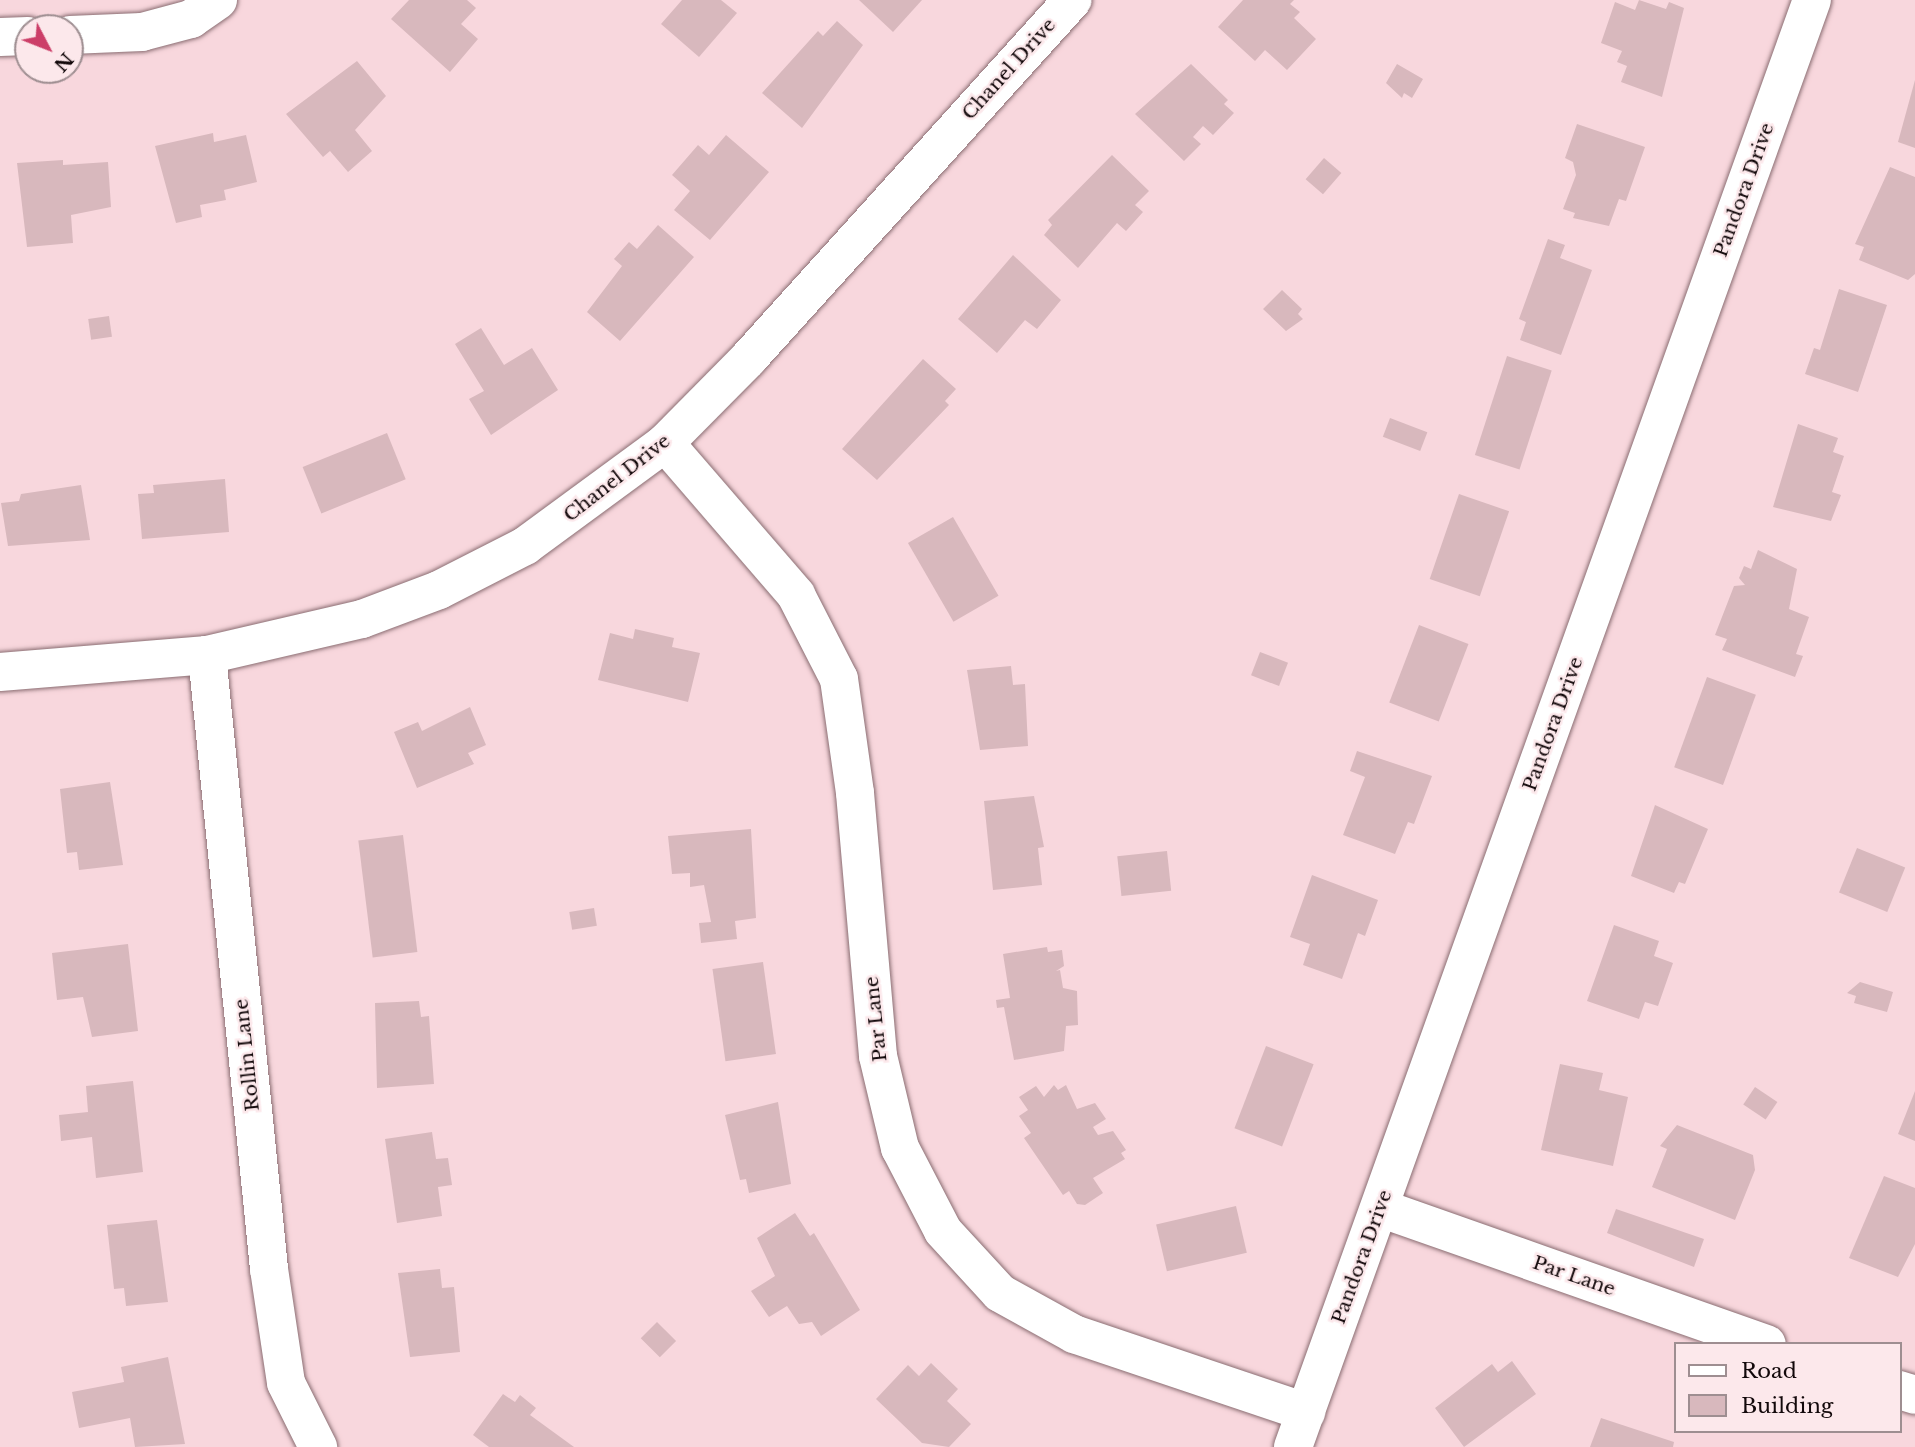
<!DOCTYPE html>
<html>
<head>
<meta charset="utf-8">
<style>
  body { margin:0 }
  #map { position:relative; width:1915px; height:1447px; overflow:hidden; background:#f8d7dd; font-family:"Libre Baskerville",serif }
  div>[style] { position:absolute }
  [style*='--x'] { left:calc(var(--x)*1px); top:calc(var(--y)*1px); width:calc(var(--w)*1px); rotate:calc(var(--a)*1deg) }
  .building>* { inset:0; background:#d8b8bd; transform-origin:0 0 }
  .roads { filter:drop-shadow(0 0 2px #8a6d72) drop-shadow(0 0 2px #8a6d72) }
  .minor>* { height:38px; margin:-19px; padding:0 19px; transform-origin:19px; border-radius:19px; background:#fff }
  span { translate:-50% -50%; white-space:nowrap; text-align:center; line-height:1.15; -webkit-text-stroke:5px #fce8eb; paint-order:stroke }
  .street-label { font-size:19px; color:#12080a }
  .legend { position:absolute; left:1674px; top:1342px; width:228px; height:91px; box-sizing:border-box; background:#fce8eb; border:2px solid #9e8e91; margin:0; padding:9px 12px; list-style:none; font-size:21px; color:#12080a }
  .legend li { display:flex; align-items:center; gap:14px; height:35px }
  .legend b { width:35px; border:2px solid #9e8e91 }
  .north { position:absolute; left:14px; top:14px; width:70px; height:70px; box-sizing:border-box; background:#fce8eb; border:2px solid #9e8e91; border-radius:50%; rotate:132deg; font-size:19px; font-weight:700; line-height:28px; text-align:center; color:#12080a }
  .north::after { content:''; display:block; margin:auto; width:24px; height:32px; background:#cc3e68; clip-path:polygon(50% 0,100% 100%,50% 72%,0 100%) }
</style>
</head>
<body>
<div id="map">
  <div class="building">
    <i style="clip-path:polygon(409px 0,467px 0,476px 8px,461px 24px,478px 39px,450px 72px,391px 19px)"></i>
    <i style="clip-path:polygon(682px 0,721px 0,737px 13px,699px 57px,661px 24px)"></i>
    <i style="clip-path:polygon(859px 0,922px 0,893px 32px)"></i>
    <i style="clip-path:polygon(1243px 0,1294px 0,1290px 4px,1300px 12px,1294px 18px,1316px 39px,1287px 70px,1265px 50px,1255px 61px,1218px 27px)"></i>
    <i style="clip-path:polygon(1639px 0,1666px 9px,1669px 2px,1684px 8px,1662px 97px,1621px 82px,1627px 66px,1617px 62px,1622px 51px,1601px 43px,1615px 2px,1635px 10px)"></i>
    <i style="clip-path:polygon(837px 21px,863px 45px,802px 128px,762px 93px,818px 31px,823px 36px)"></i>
    <i style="clip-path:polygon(357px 61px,386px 96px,355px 130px,372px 151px,348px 172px,330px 151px,323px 157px,286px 114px)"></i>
    <i style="clip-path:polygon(1191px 64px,1228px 100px,1224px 104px,1234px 113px,1213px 135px,1203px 126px,1193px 137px,1201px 144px,1184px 161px,1135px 114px)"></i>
    <i style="clip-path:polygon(1397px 64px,1423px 79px,1412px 98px,1404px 93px,1402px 98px,1386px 83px)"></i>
    <i style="clip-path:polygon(1915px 80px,1915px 148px,1898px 142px)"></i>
    <i style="clip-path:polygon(1577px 124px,1645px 147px,1626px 201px,1619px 199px,1609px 226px,1573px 218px,1575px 213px,1563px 209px,1576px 175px,1573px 162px,1565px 158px)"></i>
    <i style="clip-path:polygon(213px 133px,214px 142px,246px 135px,257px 182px,224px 190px,226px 200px,200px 205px,202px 217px,176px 223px,155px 146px)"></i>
    <i style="clip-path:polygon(726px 135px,769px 172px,710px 240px,674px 210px,690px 191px,672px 175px,698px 145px,709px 155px)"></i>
    <i style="clip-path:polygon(1112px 155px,1149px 191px,1135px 205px,1143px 212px,1126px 231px,1117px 223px,1078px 268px,1044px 235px,1052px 225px,1048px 220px)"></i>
    <i style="left:1324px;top:158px;width:23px;height:28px;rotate:41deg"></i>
    <i style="clip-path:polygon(63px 160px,63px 165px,108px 162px,111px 207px,71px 215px,73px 243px,27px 247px,17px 163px)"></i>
    <i style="clip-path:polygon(1890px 167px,1915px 177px,1915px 274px,1908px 280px,1859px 260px,1864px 247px,1855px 244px)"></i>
    <i style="clip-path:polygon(658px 225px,694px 257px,620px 341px,587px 312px,622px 266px,614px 259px,629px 242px,637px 249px)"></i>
    <i style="clip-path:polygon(1548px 239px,1565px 245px,1560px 258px,1592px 270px,1561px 355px,1520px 340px,1526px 322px,1519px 319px)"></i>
    <i style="clip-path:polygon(1013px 255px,1061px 300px,1037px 329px,1025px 320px,997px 353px,958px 319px)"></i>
    <i style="clip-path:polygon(1839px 289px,1887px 305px,1858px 392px,1805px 374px,1814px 348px,1820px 350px)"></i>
    <i style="clip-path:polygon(1282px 290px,1302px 309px,1298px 314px,1303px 319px,1286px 331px,1263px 309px)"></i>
    <i style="left:109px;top:316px;width:21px;height:21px;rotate:82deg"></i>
    <i style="clip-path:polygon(481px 328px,504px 365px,532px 348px,558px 390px,491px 435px,469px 399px,484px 391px,455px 344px)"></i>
    <i style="left:1507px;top:356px;width:47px;height:104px;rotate:18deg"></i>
    <i style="clip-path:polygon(923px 359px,956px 389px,945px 401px,949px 405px,877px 480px,842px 449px)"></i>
    <i style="left:1390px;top:418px;width:40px;height:20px;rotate:21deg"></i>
    <i style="clip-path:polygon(1798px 424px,1838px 438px,1833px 452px,1844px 456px,1832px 492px,1841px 495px,1831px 521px,1773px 507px)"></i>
    <i style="left:387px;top:433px;width:50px;height:91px;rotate:68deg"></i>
    <i style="clip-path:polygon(225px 479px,229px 532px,142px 539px,138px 494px,154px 493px,153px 485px)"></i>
    <i style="clip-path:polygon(81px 485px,90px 540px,8px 546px,1px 503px,19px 501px,21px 494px)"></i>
    <i style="left:1459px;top:494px;width:53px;height:90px;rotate:19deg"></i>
    <i style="left:953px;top:517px;width:91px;height:52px;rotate:60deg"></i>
    <i style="clip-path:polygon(1758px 550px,1797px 569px,1789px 609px,1809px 617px,1796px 654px,1803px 656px,1795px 677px,1722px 650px,1727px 639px,1715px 635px,1734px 586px,1745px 585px,1739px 578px,1744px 566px,1751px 569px)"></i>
    <i style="left:1419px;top:625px;width:53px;height:83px;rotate:21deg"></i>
    <i style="clip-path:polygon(635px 629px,674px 638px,672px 647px,700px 653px,688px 702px,598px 680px,610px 633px,633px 639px)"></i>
    <i style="left:1260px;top:652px;width:30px;height:25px;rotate:21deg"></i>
    <i style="clip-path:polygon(1011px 666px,1013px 685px,1025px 684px,1028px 746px,980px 750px,967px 670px)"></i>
    <i style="left:1707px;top:677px;width:52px;height:96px;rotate:20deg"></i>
    <i style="clip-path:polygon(470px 707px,486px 745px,468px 753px,474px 764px,417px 788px,394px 732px,418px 722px,422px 731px)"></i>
    <i style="clip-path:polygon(1357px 751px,1432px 776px,1414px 824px,1408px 822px,1395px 854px,1343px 835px,1365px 777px,1350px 771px)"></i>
    <i style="clip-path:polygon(110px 782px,123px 865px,79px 870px,77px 852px,67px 853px,60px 789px)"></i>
    <i style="clip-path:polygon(1034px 796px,1044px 847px,1038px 848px,1042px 885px,993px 890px,984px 801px)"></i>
    <i style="clip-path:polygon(1655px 805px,1708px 829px,1685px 884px,1679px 882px,1674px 893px,1631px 876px)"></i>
    <i style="clip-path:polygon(751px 829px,756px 918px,735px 921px,737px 939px,701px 943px,699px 923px,711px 922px,704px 885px,690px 887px,690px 873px,672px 874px,668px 836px)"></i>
    <i style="left:403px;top:835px;width:118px;height:45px;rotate:83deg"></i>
    <i style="left:1857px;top:848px;width:52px;height:48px;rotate:22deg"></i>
    <i style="left:1167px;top:851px;width:40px;height:50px;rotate:84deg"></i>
    <i style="clip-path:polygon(1312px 875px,1378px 900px,1365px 936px,1358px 933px,1342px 979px,1303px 965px,1310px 944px,1290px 937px)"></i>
    <i style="left:594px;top:908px;width:18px;height:25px;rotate:81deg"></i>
    <i style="clip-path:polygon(1614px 925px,1659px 941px,1654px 956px,1673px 963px,1658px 1006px,1645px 1002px,1639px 1019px,1587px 1001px)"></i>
    <i style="clip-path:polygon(128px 944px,138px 1031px,92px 1037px,83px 997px,57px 1000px,52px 953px)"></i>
    <i style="clip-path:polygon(1047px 947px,1048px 952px,1062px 950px,1064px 966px,1056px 971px,1060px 970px,1063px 988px,1077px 991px,1078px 1025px,1066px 1026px,1064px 1051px,1014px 1060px,1004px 1007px,997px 1008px,996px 1000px,1010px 998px,1003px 954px)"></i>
    <i style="left:763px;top:962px;width:93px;height:51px;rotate:82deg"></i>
    <i style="clip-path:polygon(1860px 982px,1893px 992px,1887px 1012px,1854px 1003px,1856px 996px,1847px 993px)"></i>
    <i style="clip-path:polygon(419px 1001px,421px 1017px,429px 1016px,434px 1084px,377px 1088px,375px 1003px)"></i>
    <i style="left:1266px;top:1046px;width:51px;height:88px;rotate:21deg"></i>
    <i style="clip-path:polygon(1560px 1064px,1603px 1073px,1599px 1090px,1628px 1097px,1613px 1166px,1541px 1150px)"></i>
    <i style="clip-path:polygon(133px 1081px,143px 1172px,96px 1178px,92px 1137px,61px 1141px,59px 1115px,88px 1112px,86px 1086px)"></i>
    <i style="clip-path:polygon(1054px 1085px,1058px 1090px,1066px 1085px,1077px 1109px,1095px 1103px,1106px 1119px,1093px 1127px,1098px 1135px,1113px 1131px,1126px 1150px,1121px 1153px,1125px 1159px,1093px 1178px,1103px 1193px,1085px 1205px,1077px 1204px,1069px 1191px,1063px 1195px,1024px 1138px,1031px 1133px,1019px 1116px,1028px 1110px,1019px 1097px,1036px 1086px,1044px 1097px)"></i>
    <i style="left:1755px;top:1087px;width:27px;height:21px;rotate:34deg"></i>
    <i style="clip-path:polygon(1915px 1091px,1915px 1141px,1898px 1134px)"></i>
    <i style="clip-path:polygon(778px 1102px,791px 1184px,749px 1193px,746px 1179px,740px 1180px,725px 1115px)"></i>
    <i style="clip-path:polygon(1677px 1125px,1753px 1155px,1755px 1170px,1735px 1220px,1652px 1187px,1667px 1149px,1660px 1146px)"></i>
    <i style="clip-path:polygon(432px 1132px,436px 1159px,448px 1158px,452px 1185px,438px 1187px,442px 1216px,397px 1223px,385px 1139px)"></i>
    <i style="clip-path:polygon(1884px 1176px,1915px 1188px,1915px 1244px,1898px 1277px,1849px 1258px)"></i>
    <i style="left:1236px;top:1206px;width:48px;height:82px;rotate:77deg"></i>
    <i style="clip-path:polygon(1616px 1209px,1704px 1239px,1694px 1267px,1607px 1233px)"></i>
    <i style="clip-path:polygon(795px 1213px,810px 1236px,814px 1233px,860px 1310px,821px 1336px,812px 1322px,799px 1324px,787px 1306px,769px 1317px,751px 1291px,775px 1276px,757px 1238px)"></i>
    <i style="clip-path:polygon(157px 1220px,168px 1302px,126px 1306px,124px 1288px,114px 1289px,107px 1225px)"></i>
    <i style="clip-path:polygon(440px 1269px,442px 1288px,454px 1287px,460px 1352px,410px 1357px,398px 1273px)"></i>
    <i style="left:657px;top:1322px;width:27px;height:23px;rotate:45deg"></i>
    <i style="clip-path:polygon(168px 1357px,185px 1444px,135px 1447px,130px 1418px,79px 1428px,72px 1392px,124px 1382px,121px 1367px)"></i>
    <i style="clip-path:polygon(1512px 1361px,1536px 1394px,1464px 1447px,1435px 1408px,1492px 1364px,1498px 1372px)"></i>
    <i style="clip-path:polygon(931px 1363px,958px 1389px,947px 1401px,971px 1424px,949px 1447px,922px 1443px,876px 1399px,908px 1365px,919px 1376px)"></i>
    <i style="clip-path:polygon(503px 1394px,515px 1402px,520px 1395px,536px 1408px,530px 1415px,574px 1447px,489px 1447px,473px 1435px)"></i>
    <i style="clip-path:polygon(1601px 1418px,1674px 1442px,1673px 1447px,1590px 1447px)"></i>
  </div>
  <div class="roads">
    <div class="minor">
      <i style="--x:70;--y:35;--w:72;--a:-2.4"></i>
      <i style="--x:142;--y:32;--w:51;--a:-14.9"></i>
      <i style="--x:191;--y:19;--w:33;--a:-35"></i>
      <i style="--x:0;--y:37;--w:28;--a:-2"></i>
      <i style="--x:665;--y:443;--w:201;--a:49.2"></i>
      <i style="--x:796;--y:595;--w:94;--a:62.9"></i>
      <i style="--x:839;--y:679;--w:115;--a:82"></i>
      <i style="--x:855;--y:793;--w:264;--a:85"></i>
      <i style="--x:878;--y:1056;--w:95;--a:76.6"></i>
      <i style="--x:900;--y:1148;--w:93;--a:62.6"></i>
      <i style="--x:943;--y:1231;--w:84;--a:47.4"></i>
      <i style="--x:1000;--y:1293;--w:85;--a:29"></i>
      <i style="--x:1074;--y:1334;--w:245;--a:18.6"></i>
      <i style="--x:207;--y:655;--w:617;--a:84.23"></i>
      <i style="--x:269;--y:1269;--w:115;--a:81.5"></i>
      <i style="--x:286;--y:1383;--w:72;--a:63.4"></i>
      <i style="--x:0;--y:672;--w:208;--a:-4.7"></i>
      <i style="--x:207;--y:655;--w:159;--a:-13.1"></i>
      <i style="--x:362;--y:619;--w:82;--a:-20.6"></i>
      <i style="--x:439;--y:590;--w:97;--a:-27.1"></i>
      <i style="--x:525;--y:546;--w:174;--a:-36.3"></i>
      <i style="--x:665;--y:443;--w:118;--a:-45.3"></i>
      <i style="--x:748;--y:359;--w:484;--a:-47.9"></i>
      <i style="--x:1380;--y:1208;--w:410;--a:19.4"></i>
      <i style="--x:1899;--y:1390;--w:17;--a:17"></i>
      <i style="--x:1293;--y:1447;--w:1537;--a:-70.27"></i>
    </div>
  </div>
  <div class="street-label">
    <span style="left:1009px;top:69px;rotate:-48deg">Chanel Drive</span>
    <span style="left:1744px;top:190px;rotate:-70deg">Pandora Drive</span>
    <span style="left:617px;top:478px;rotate:-38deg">Chanel Drive</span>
    <span style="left:1553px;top:724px;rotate:-70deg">Pandora Drive</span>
    <span style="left:876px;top:1019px;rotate:-96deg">Par Lane</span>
    <span style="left:247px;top:1055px;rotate:-96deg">Rollin Lane</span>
    <span style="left:1362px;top:1257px;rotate:-70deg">Pandora Drive</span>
    <span style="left:1574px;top:1276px;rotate:19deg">Par Lane</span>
  </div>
  <ul class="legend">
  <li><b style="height:9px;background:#fff"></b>Road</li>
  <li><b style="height:19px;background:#d8b8bd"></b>Building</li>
  </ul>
  <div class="north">N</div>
</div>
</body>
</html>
